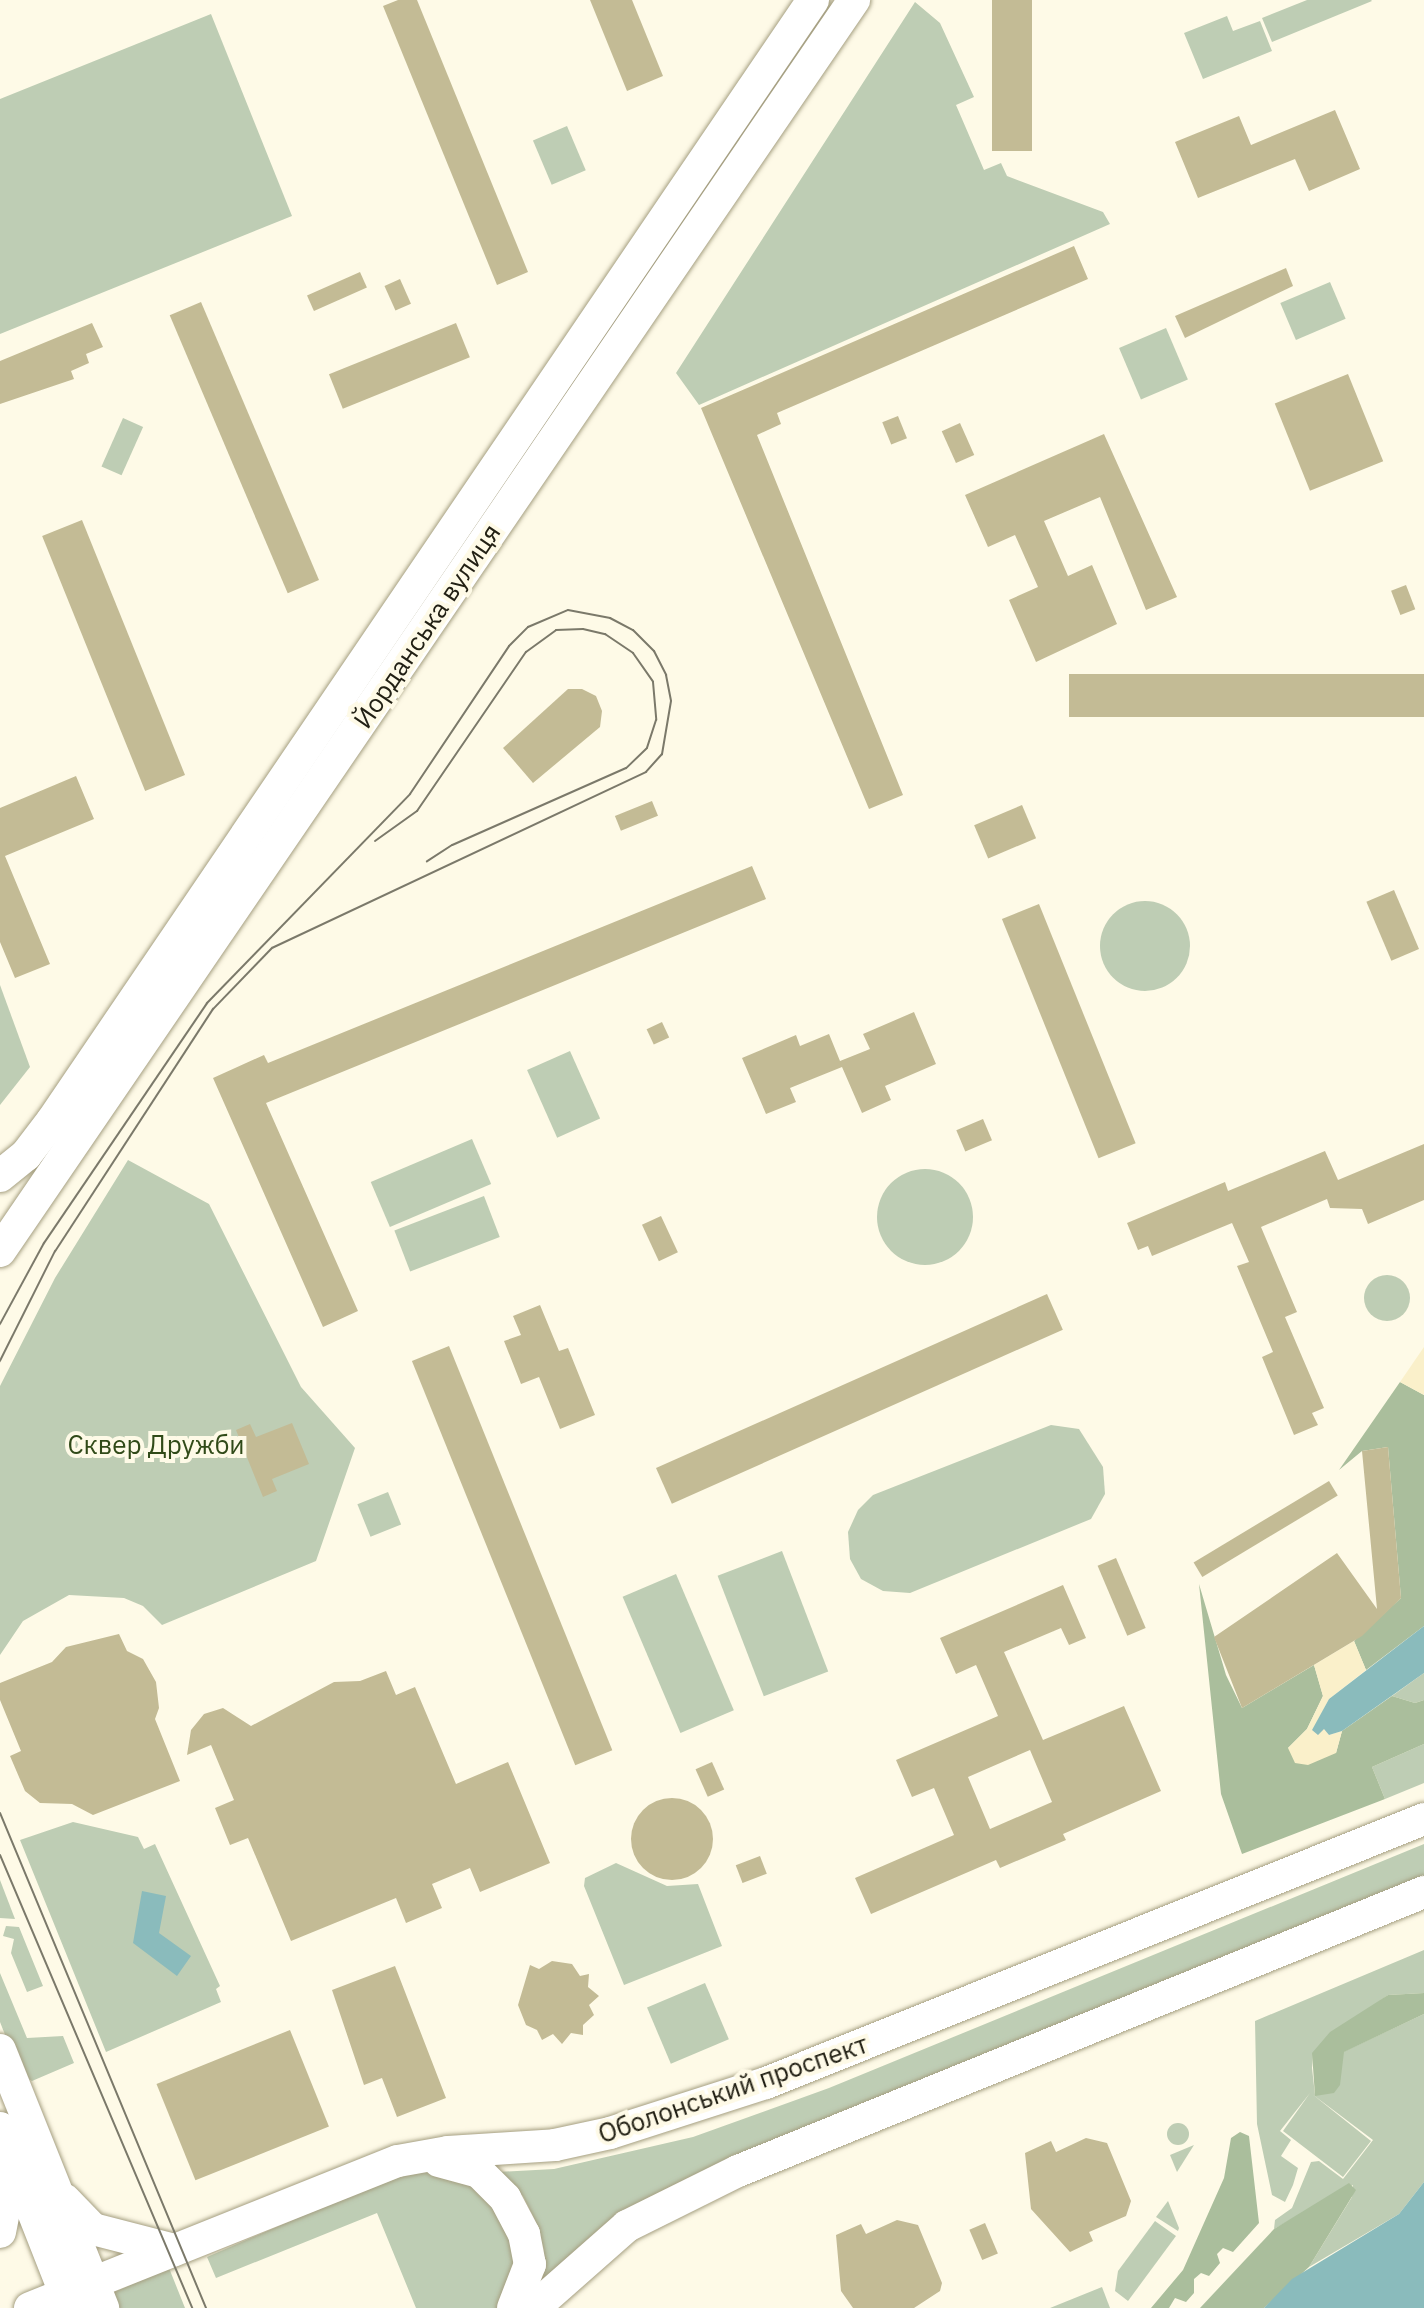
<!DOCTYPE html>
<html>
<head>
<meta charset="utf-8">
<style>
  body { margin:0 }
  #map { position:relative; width:1424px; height:2308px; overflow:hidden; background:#fefae7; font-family:"IBM Plex Sans",sans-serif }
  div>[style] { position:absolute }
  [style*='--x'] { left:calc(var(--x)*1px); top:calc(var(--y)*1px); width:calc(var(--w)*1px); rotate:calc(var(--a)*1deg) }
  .green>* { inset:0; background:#becdb4; transform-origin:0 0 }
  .round { border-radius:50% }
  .forest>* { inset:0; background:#aabe9c }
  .sand>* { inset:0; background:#faf0ca }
  .water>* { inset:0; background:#8abbbc }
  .building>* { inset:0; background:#c3bb95; transform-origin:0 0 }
  .roads { filter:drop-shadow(0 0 2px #a59f81) drop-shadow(0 0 2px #a59f81) }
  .secondary>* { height:32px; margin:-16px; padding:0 16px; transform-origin:16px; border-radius:16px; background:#fff }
  .tram>* { height:2px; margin:-1px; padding:0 1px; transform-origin:1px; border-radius:1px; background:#7b796a }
  span { translate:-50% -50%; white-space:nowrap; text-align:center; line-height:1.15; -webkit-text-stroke:8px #fefae7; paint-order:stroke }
  .street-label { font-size:26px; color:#222014 }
  .park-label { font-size:26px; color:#304a18 }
</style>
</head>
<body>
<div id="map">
  <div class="green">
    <i style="clip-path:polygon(1307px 0,1371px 0,1372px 1px,1272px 42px,1262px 18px)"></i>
    <i style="clip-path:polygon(915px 2px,940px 23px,974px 97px,956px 105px,984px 170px,1001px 163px,1007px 176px,1103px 212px,1110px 224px,699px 405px,676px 373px)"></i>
    <i style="clip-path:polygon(211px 14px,292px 216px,0 334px,0 99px)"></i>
    <i style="clip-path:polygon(1227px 16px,1233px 31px,1260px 21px,1272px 51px,1203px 79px,1184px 33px)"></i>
    <i style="left:567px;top:126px;width:48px;height:37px;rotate:67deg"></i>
    <i style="left:1330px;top:282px;width:40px;height:54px;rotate:67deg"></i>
    <i style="left:1166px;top:328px;width:56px;height:51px;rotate:67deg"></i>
    <i style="left:123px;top:418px;width:22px;height:53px;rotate:24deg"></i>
    <i class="round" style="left:1100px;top:901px;width:90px;height:90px"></i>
    <i style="clip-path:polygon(0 985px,30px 1067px,0 1105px)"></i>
    <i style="left:570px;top:1051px;width:74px;height:47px;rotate:66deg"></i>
    <i style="left:472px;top:1139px;width:49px;height:110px;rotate:67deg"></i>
    <i style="clip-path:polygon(128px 1160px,209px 1204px,301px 1387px,355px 1448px,316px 1561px,162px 1625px,143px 1606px,124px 1598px,69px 1595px,23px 1621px,0 1655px,0 1386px,55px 1278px)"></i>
    <i class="round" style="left:877px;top:1169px;width:96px;height:96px"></i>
    <i style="left:484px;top:1196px;width:44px;height:96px;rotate:69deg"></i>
    <i class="round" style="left:1364px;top:1275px;width:46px;height:46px"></i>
    <i style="clip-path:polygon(1051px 1425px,1079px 1429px,1103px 1467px,1105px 1494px,1091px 1519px,910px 1593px,883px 1591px,861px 1579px,850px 1559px,848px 1532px,858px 1510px,873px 1495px)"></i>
    <i style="left:388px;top:1492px;width:35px;height:33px;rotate:68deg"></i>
    <i style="left:782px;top:1551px;width:129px;height:69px;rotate:69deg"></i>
    <i style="left:676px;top:1574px;width:148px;height:58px;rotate:67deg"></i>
    <i style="clip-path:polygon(1424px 1673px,1424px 1700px,1415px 1703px,1392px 1696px)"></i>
    <i style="clip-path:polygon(1424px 1744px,1424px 1783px,1385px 1799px,1372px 1767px)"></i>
    <i style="clip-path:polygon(73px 1822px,138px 1837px,144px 1849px,155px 1844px,220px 1986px,216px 1989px,221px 2002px,106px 2052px,20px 1840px)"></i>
    <i style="clip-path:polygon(1424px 1844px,1424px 1877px,1031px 2038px,543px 2285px,544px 2250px,535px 2220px,523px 2196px,498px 2172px,554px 2169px,693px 2137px,829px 2088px)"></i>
    <i style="clip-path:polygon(616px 1863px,667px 1886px,698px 1884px,722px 1946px,624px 1985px,584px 1886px,585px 1878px)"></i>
    <i style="clip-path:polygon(0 1880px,15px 1919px,0 1918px)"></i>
    <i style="clip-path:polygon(6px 1926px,19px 1927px,43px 1986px,27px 1992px,11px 1953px,14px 1939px,3px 1936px)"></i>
    <i style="clip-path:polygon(1424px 1950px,1424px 1993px,1388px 1995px,1321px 2044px,1313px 2053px,1312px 2068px,1315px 2095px,1339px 2085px,1343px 2052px,1424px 2014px,1424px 2182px,1399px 2214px,1309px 2267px,1352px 2197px,1353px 2185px,1274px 2229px,1275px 2220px,1292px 2208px,1311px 2162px,1319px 2161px,1343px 2179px,1373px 2140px,1312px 2094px,1371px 2141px,1343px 2177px,1283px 2131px,1310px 2093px,1280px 2131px,1291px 2140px,1281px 2156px,1298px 2168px,1293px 2185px,1285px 2202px,1272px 2195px,1257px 2124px,1255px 2021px)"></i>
    <i style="clip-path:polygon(0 1973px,27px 2038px,63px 2036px,74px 2063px,32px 2081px,21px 2075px,0 2022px)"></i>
    <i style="left:705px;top:1983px;width:61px;height:63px;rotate:67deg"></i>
    <i class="round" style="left:1167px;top:2123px;width:22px;height:22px"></i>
    <i style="clip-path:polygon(1194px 2145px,1177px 2172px,1170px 2155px)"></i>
    <i style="clip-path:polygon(427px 2170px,483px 2190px,503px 2212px,516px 2270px,501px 2308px,416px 2308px,377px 2213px,216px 2278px,207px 2257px,397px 2175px)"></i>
    <i style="clip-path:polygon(1168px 2201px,1179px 2228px,1178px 2231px,1156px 2217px)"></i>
    <i style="clip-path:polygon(1155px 2221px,1176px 2236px,1128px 2301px,1115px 2291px,1118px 2271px)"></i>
    <i style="clip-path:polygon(169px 2268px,185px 2308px,116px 2308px,110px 2294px)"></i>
    <i style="clip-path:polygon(1102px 2287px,1110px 2308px,1050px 2308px)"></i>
  </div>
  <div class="forest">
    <i style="clip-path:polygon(1400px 1382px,1424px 1395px,1424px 1626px,1366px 1670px,1354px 1641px,1401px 1598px,1388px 1447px,1362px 1451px,1339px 1470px)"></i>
    <i style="clip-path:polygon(1199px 1584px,1226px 1675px,1242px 1708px,1314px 1665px,1323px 1696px,1307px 1729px,1288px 1748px,1336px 1753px,1342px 1731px,1392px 1696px,1415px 1703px,1424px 1700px,1424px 1744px,1372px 1767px,1385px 1799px,1242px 1854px,1221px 1794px)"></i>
    <i style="clip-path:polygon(1424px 1993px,1424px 2014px,1344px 2052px,1340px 2085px,1334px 2093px,1315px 2096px,1312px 2053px,1330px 2032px,1388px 1995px)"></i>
    <i style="clip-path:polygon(1240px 2132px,1249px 2136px,1259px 2223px,1233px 2252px,1223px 2248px,1217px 2254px,1220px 2263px,1209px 2276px,1201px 2273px,1194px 2279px,1194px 2293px,1186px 2302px,1175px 2298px,1169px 2308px,1151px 2308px,1183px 2270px,1224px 2178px,1231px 2138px)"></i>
    <i style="clip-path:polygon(1349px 2183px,1356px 2190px,1309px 2267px,1264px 2308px,1200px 2308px,1274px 2229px)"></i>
  </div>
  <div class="sand">
    <i style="clip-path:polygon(1424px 1347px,1424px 1395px,1400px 1382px)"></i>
    <i style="clip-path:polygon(1354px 1641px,1366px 1670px,1329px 1699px,1313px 1730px,1324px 1728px,1329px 1735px,1342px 1731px,1336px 1753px,1308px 1765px,1295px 1763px,1288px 1748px,1307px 1729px,1323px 1696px,1314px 1665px)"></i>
  </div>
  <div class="water">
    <i style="clip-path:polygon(1424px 1626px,1424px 1673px,1342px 1731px,1329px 1735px,1324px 1729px,1318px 1735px,1312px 1730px,1329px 1699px)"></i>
    <i style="clip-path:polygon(142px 1891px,166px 1896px,159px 1933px,191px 1956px,177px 1976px,133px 1943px)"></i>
    <i style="clip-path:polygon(1424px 2182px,1424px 2308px,1264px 2308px,1292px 2279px,1399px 2214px)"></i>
  </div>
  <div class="building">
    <i style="clip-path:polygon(398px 0,417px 0,528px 272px,497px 285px,383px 6px)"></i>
    <i style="clip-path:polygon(590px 0,632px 0,663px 76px,627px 91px)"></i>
    <i style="left:992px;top:0;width:40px;height:151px"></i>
    <i style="clip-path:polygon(1335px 110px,1360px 169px,1309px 191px,1295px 159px,1198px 198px,1175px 142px,1239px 116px,1251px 145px)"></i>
    <i style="clip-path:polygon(1074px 246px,1088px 279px,777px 413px,781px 424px,757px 435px,903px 795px,869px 809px,701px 408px)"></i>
    <i style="clip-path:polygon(1286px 268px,1293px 286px,1185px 338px,1175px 316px)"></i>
    <i style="left:360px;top:272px;width:17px;height:58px;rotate:66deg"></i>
    <i style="left:400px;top:279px;width:27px;height:17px;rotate:66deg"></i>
    <i style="left:201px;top:302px;width:302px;height:34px;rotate:67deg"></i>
    <i style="clip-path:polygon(92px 323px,103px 347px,86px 354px,89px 363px,71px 371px,74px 379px,0 404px,0 361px)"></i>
    <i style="left:456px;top:323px;width:37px;height:137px;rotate:68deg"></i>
    <i style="left:1348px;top:374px;width:94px;height:79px;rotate:68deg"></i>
    <i style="left:898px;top:416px;width:24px;height:17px;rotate:68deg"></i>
    <i style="left:960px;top:423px;width:35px;height:20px;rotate:66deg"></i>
    <i style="clip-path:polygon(1104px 434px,1177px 597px,1146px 610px,1100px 497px,1044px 521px,1068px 576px,1092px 565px,1117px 624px,1036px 662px,1009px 600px,1038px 587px,1015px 535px,988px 547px,965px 495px)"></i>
    <i style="left:82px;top:520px;width:275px;height:43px;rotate:68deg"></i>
    <i style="left:1406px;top:585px;width:26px;height:16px;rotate:69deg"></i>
    <i style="left:1424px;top:674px;width:43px;height:355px;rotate:90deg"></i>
    <i style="clip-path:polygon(568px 689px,582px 689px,596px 696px,602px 711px,600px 727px,533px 783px,503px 748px)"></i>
    <i style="clip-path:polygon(76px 776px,94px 819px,5px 856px,50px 964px,15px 978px,0 942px,0 808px)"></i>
    <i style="left:652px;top:801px;width:16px;height:40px;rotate:68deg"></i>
    <i style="left:1022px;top:805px;width:36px;height:52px;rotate:67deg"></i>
    <i style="clip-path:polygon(752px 866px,766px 899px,266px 1103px,358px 1311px,323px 1327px,213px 1078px,264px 1055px,268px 1063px)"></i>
    <i style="left:1394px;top:890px;width:64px;height:30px;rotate:67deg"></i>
    <i style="left:1039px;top:904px;width:258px;height:40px;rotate:68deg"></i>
    <i style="clip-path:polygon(914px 1012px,936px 1064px,885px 1086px,891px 1100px,862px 1113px,842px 1067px,790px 1088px,796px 1102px,766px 1114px,742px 1058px,796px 1035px,800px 1046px,829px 1034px,840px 1061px,870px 1049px,863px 1034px)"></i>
    <i style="left:662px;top:1022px;width:17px;height:17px;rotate:65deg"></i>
    <i style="left:983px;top:1119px;width:23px;height:29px;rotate:67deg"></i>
    <i style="clip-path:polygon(1424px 1144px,1424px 1200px,1368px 1224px,1362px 1209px,1330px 1208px,1327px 1199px,1261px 1227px,1297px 1312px,1285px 1317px,1324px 1408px,1312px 1413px,1318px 1425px,1294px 1435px,1262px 1357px,1273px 1352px,1237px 1266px,1249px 1262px,1232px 1223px,1152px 1256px,1148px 1246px,1138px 1250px,1127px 1223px,1225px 1182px,1228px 1191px,1325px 1151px,1338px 1180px)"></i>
    <i style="left:661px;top:1216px;width:40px;height:21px;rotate:65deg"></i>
    <i style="left:1047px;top:1294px;width:39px;height:428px;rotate:66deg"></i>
    <i style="clip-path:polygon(540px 1305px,559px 1351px,568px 1348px,595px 1415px,560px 1429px,539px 1377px,521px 1384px,504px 1341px,521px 1335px,513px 1316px)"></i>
    <i style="left:449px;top:1346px;width:436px;height:40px;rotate:68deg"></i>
    <i style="clip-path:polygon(292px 1423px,309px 1464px,272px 1479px,277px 1491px,263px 1497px,236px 1430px,250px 1424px,256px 1437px)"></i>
    <i style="clip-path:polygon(1388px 1447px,1401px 1598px,1362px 1636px,1242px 1708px,1214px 1637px,1337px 1553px,1377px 1609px,1362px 1451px)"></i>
    <i style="left:1329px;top:1481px;width:17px;height:158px;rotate:59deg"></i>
    <i style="left:1116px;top:1558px;width:76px;height:20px;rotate:67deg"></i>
    <i style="clip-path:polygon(evenodd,1063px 1585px,1086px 1638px,1069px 1645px,1061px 1628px,1004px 1652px,1043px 1740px,1124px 1706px,1161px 1791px,1063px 1834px,1066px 1840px,1000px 1868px,996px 1860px,871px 1914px,855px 1878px,954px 1835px,934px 1788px,912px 1797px,896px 1760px,998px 1716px,976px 1665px,956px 1674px,940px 1638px,1063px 1585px,1030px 1750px,1052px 1802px,990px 1829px,968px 1777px,1030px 1750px)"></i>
    <i style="clip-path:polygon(119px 1634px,127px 1651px,143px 1659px,156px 1682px,159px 1708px,155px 1719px,180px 1781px,93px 1815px,72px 1804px,40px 1803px,25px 1791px,10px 1756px,21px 1751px,0 1700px,0 1683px,52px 1662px,66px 1647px)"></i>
    <i style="clip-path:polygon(386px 1671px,396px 1695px,415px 1687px,456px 1784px,508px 1762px,550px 1863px,480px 1892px,470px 1868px,432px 1884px,442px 1908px,406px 1923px,396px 1898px,291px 1941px,248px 1838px,230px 1845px,215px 1808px,234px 1800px,211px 1745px,187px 1755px,191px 1730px,204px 1714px,223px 1708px,251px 1726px,334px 1682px,360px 1681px)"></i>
    <i style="left:712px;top:1762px;width:30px;height:18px;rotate:66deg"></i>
    <i class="round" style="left:631px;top:1798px;width:82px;height:82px"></i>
    <i style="left:760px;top:1856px;width:19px;height:26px;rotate:69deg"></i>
    <i style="clip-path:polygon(552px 1961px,572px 1964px,580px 1976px,589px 1974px,588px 1987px,599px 1996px,589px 2005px,594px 2015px,583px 2025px,583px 2035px,571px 2033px,562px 2044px,553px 2034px,542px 2040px,537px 2030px,526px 2025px,518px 2005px,530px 1965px,539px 1969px)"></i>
    <i style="clip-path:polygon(395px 1966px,446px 2098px,397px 2117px,382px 2078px,364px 2085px,332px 1990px)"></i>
    <i style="left:290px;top:2030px;width:104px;height:144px;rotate:68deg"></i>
    <i style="clip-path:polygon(1086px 2138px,1107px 2143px,1131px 2201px,1126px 2216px,1089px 2232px,1093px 2241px,1070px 2252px,1031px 2209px,1025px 2153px,1051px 2141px,1056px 2152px)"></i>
    <i style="clip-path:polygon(897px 2220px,918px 2225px,942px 2283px,940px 2291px,914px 2308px,853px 2308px,841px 2291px,836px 2235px,861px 2224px,866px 2234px)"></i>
    <i style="left:985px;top:2223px;width:33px;height:17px;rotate:67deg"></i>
  </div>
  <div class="roads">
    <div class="secondary">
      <i style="--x:0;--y:1176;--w:33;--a:-39"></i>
      <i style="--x:26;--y:1155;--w:43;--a:-52.6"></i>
      <i style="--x:52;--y:1121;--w:1355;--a:-55.83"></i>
      <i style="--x:0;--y:1251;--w:1515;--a:-55.68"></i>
      <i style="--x:0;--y:2050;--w:278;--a:68.2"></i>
      <i style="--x:0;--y:2128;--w:193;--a:68.5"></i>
      <i style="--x:439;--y:2161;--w:41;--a:15.4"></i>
      <i style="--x:479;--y:2172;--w:37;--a:45"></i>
      <i style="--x:505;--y:2198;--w:41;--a:62.2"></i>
      <i style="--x:524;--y:2234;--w:31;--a:79"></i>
      <i style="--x:530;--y:2264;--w:47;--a:111.1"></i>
      <i style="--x:65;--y:2200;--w:40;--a:46"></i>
      <i style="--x:93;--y:2229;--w:84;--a:14.5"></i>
      <i style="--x:0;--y:2232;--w:36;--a:-79"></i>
      <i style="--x:7;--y:2197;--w:34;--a:-95"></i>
      <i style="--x:30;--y:2308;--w:396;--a:-21.8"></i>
      <i style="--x:398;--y:2161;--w:51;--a:-10.2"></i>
      <i style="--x:448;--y:2152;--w:107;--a:-3.7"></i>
      <i style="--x:555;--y:2145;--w:56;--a:-12.3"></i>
      <i style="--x:610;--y:2133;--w:164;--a:-17.8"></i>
      <i style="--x:766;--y:2083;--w:709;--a:-21.86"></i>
      <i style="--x:534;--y:2308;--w:124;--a:-41.4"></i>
      <i style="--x:627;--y:2226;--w:124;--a:-26.4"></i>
      <i style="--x:738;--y:2171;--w:741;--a:-22.13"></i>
    </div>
  </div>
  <div class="tram">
    <i style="--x:375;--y:841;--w:52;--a:-35.5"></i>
    <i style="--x:417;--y:811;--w:193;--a:-55.6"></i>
    <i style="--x:526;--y:652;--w:37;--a:-36"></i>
    <i style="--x:556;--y:630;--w:27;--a:-2"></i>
    <i style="--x:583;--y:629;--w:23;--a:13"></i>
    <i style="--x:605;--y:634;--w:34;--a:34"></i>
    <i style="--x:633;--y:653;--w:35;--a:55"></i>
    <i style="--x:653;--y:682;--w:38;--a:85"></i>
    <i style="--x:656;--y:720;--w:29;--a:108"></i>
    <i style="--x:647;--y:748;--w:29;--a:136"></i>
    <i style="--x:626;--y:768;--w:190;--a:156.1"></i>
    <i style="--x:452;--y:845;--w:30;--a:147"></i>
    <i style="--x:0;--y:1324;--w:92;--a:-61.5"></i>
    <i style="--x:44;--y:1243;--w:290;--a:-55.8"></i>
    <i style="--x:207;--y:1003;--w:291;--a:-45.8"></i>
    <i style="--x:410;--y:794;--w:178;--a:-56.2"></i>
    <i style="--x:509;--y:646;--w:27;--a:-45"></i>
    <i style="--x:528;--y:627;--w:43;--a:-23"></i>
    <i style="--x:568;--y:610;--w:43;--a:10.8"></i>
    <i style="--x:610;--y:618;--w:26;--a:28"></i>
    <i style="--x:633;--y:630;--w:30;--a:45"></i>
    <i style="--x:654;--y:651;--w:27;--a:63"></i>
    <i style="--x:666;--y:675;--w:26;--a:79"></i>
    <i style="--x:671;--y:701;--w:54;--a:99.6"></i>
    <i style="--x:662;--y:754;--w:24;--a:132"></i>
    <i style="--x:646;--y:772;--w:413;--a:154.8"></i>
    <i style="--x:272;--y:948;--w:85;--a:134"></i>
    <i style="--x:213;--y:1009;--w:289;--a:123.1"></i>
    <i style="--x:55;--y:1251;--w:123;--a:116.6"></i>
    <i style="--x:0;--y:1813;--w:536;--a:67.4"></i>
    <i style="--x:0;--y:1855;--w:492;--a:67"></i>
  </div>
  <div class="street-label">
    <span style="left:427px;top:626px;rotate:-56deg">Йорданська вулиця</span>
    <span style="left:733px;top:2089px;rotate:-19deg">Оболонський проспект</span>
  </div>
  <div class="park-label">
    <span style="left:156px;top:1445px">Сквер Дружби</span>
  </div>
</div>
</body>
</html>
